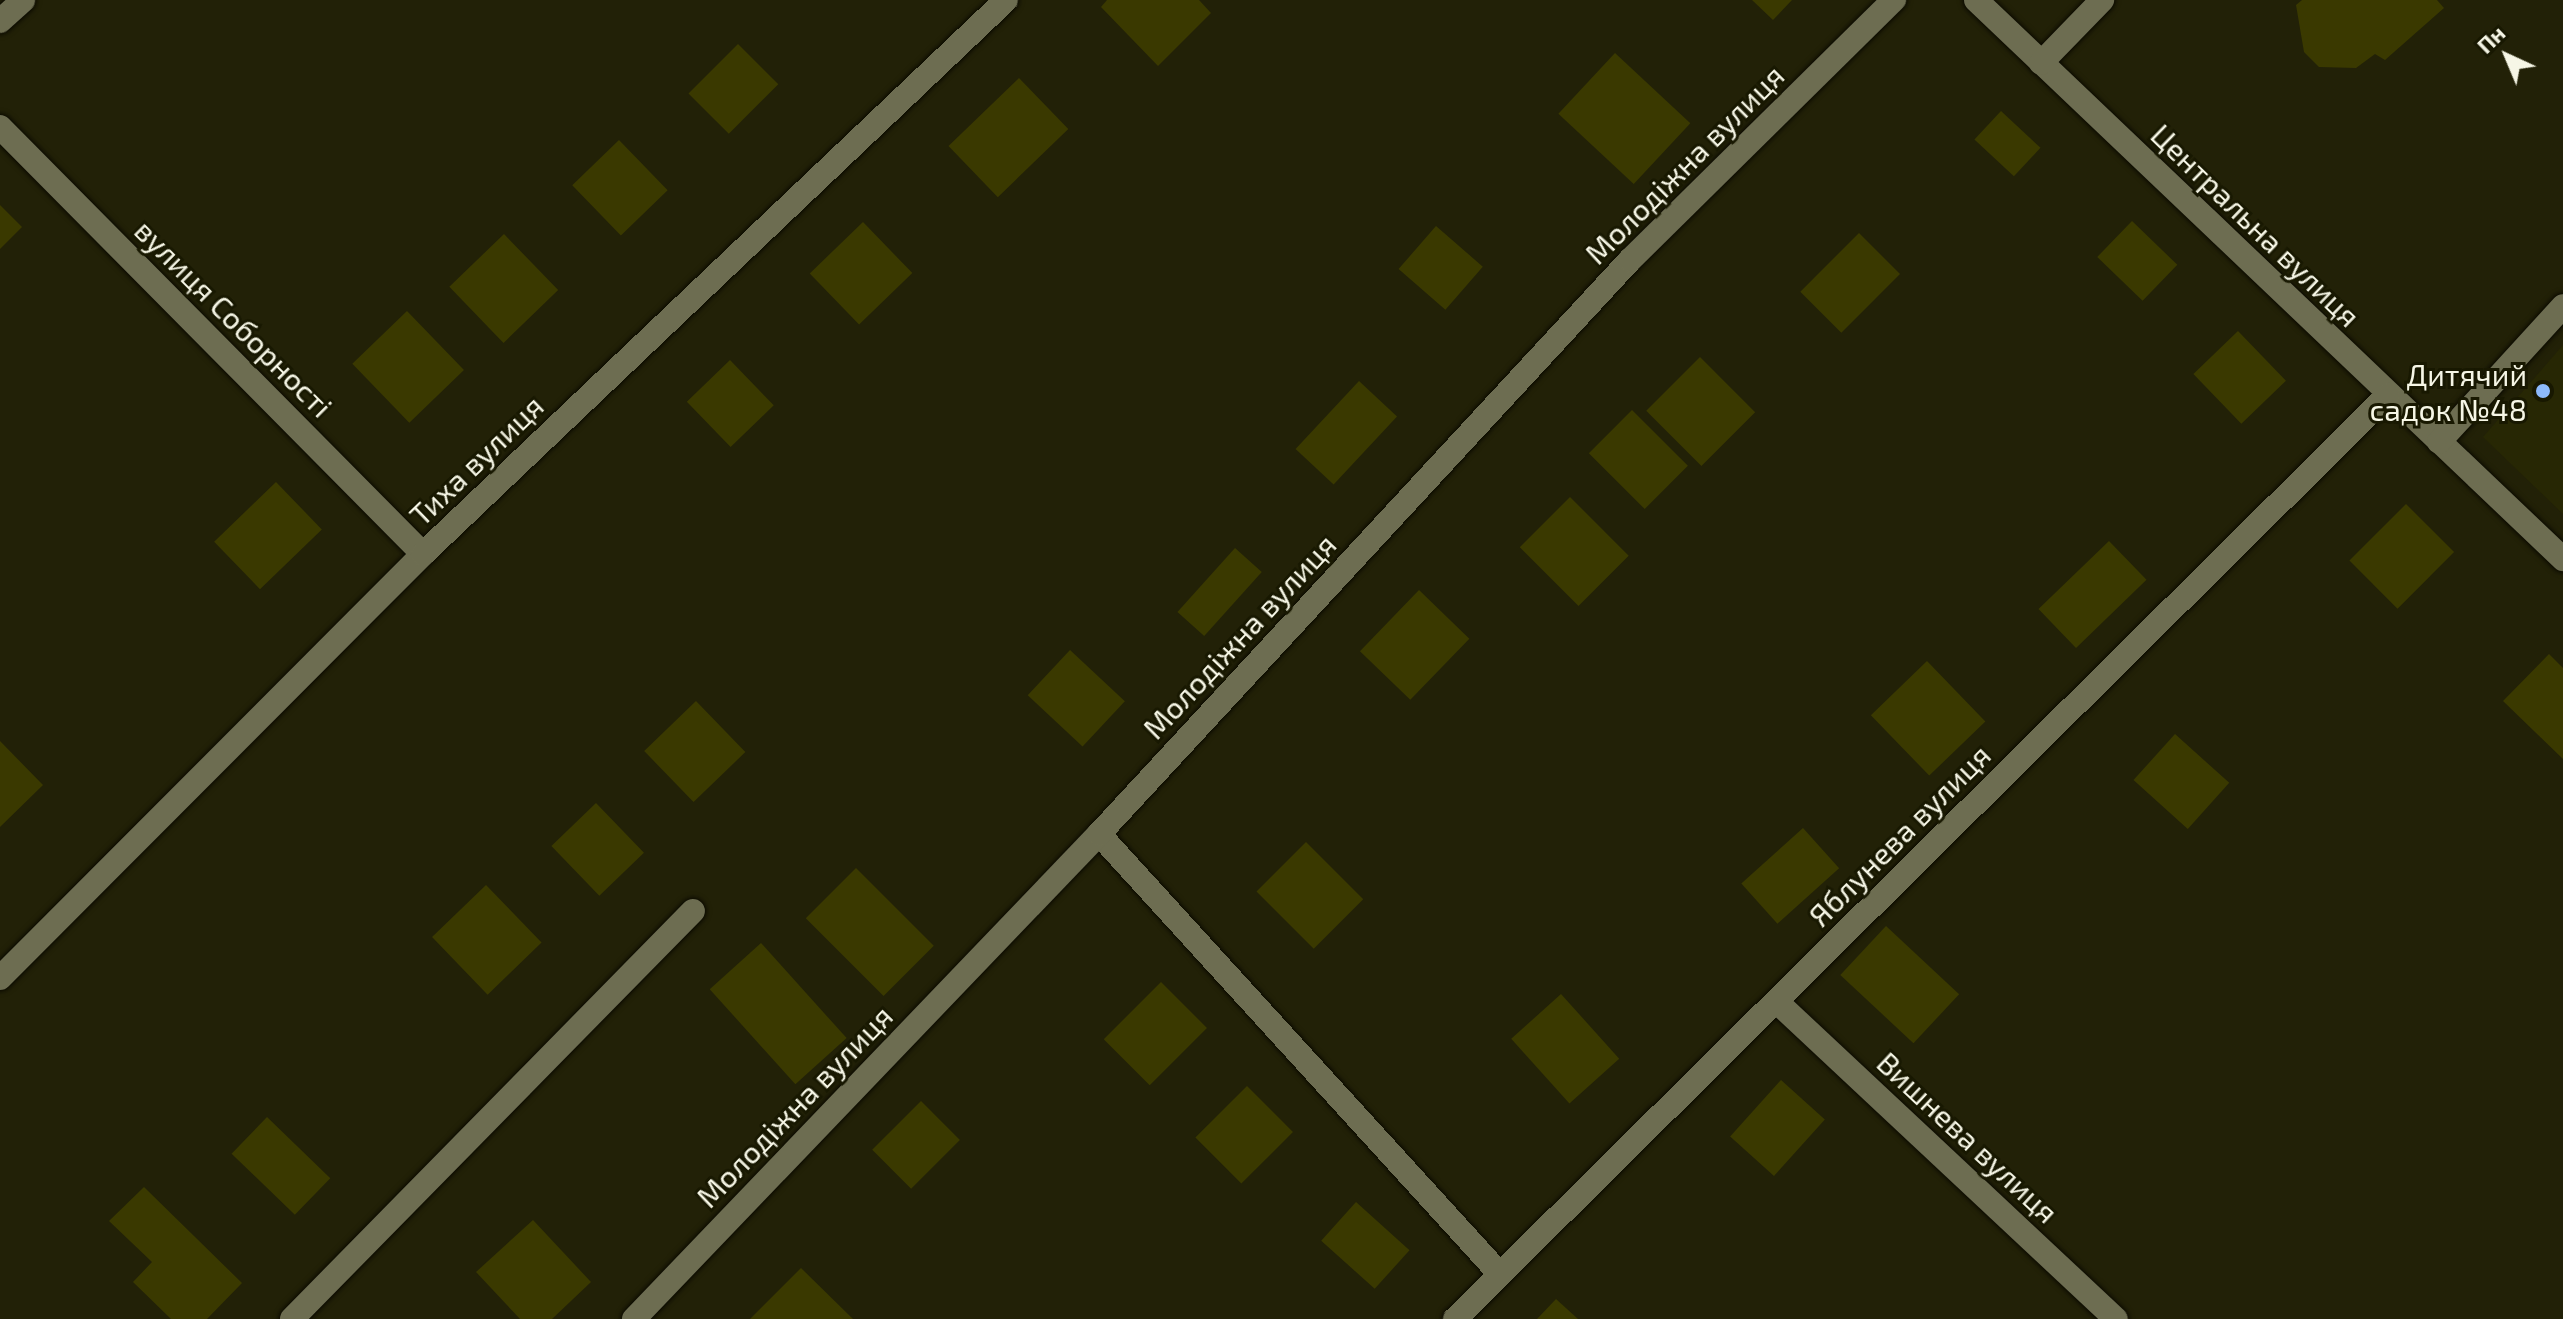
<!DOCTYPE html>
<html>
<head>
<meta charset="utf-8">
<style>
  body { margin:0 }
  #map { position:relative; width:2563px; height:1319px; overflow:hidden; background:#222107; font-family:"Exo 2",sans-serif }
  div>[style] { position:absolute }
  [style*='--x'] { left:calc(var(--x)*1px); top:calc(var(--y)*1px); width:calc(var(--w)*1px); rotate:calc(var(--a)*1deg) }
  .built>* { inset:0; background:#272704 }
  .building>* { inset:0; background:#3a3900; transform-origin:0 0 }
  .roads { filter:drop-shadow(0 0 2px #0b0a00) drop-shadow(0 0 2px #0b0a00) }
  .lane>* { height:24px; margin:-12px; padding:0 12px; transform-origin:12px; border-radius:12px; background:#6d6d51 }
  .street>* { height:24px; margin:-12px; padding:0 12px; transform-origin:12px; border-radius:12px; background:#6d6d51 }
  .dots>* { width:22px; height:22px; translate:-50% -50%; box-sizing:border-box; border:4px solid #181801; border-radius:50% }
  span { translate:-50% -50%; white-space:nowrap; text-align:center; line-height:1.15; -webkit-text-stroke:6px #181801; paint-order:stroke }
  .street-label { font-size:30px; color:#f6f6e6 }
  .poi-label { font-size:30px; color:#f6f6e6 }
  .right { translate:-100% -50%; text-align:right }
  .north { position:absolute; left:2467px; top:16px; width:80px; height:80px; -webkit-text-stroke:6px #181801; paint-order:stroke; rotate:316deg; font-size:22px; font-weight:700; line-height:32px; text-align:center; color:#f6f6e6 }
  .north::after { content:''; display:block; margin:auto; width:28px; height:36px; background:#f6f6e6; clip-path:polygon(50% 0,100% 100%,50% 72%,0 100%) }
</style>
</head>
<body>
<div id="map">
  <div class="built">
    <i style="clip-path:polygon(2563px 345px,2563px 514px,2483px 437px)"></i>
  </div>
  <div class="building">
    <i style="clip-path:polygon(1107px 0,1199px 0,1211px 13px,1158px 66px,1101px 7px)"></i>
    <i style="clip-path:polygon(1752px 0,1792px 0,1773px 20px)"></i>
    <i style="clip-path:polygon(2302px 0,2437px 0,2444px 8px,2385px 60px,2375px 54px,2356px 68px,2319px 67px,2304px 52px,2296px 5px)"></i>
    <i style="left:738px;top:44px;width:57px;height:70px;rotate:45deg"></i>
    <i style="left:1615px;top:53px;width:103px;height:83px;rotate:43deg"></i>
    <i style="left:1019px;top:78px;width:71px;height:98px;rotate:46deg"></i>
    <i style="left:2001px;top:111px;width:54px;height:39px;rotate:43deg"></i>
    <i style="left:619px;top:140px;width:70px;height:65px;rotate:46deg"></i>
    <i style="clip-path:polygon(0 205px,22px 227px,0 249px)"></i>
    <i style="left:2132px;top:221px;width:63px;height:50px;rotate:44deg"></i>
    <i style="left:863px;top:222px;width:71px;height:74px;rotate:46deg"></i>
    <i style="left:1436px;top:226px;width:62px;height:57px;rotate:41deg"></i>
    <i style="left:1859px;top:233px;width:58px;height:83px;rotate:45deg"></i>
    <i style="left:504px;top:234px;width:78px;height:76px;rotate:46deg"></i>
    <i style="left:407px;top:311px;width:82px;height:76px;rotate:46deg"></i>
    <i style="left:2238px;top:331px;width:69px;height:62px;rotate:46deg"></i>
    <i style="left:1700px;top:357px;width:78px;height:76px;rotate:45deg"></i>
    <i style="left:730px;top:360px;width:63px;height:60px;rotate:46deg"></i>
    <i style="left:1359px;top:381px;width:52px;height:93px;rotate:43deg"></i>
    <i style="left:1632px;top:410px;width:79px;height:61px;rotate:45deg"></i>
    <i style="left:276px;top:482px;width:66px;height:86px;rotate:46deg"></i>
    <i style="left:1570px;top:497px;width:83px;height:71px;rotate:45deg"></i>
    <i style="left:2406px;top:504px;width:68px;height:80px;rotate:45deg"></i>
    <i style="left:2109px;top:541px;width:54px;height:98px;rotate:46deg"></i>
    <i style="left:1235px;top:548px;width:36px;height:86px;rotate:42deg"></i>
    <i style="left:1419px;top:590px;width:70px;height:85px;rotate:44deg"></i>
    <i style="left:1070px;top:650px;width:75px;height:62px;rotate:43deg"></i>
    <i style="clip-path:polygon(2549px 654px,2563px 668px,2563px 759px,2503px 701px)"></i>
    <i style="left:1927px;top:661px;width:84px;height:78px;rotate:46deg"></i>
    <i style="left:696px;top:701px;width:71px;height:72px;rotate:46deg"></i>
    <i style="left:2175px;top:734px;width:73px;height:62px;rotate:42deg"></i>
    <i style="clip-path:polygon(0 741px,43px 785px,0 827px)"></i>
    <i style="left:596px;top:803px;width:69px;height:62px;rotate:46deg"></i>
    <i style="left:1803px;top:828px;width:54px;height:83px;rotate:48deg"></i>
    <i style="left:1306px;top:842px;width:81px;height:70px;rotate:45deg"></i>
    <i style="left:856px;top:868px;width:110px;height:71px;rotate:45deg"></i>
    <i style="left:486px;top:885px;width:80px;height:75px;rotate:46deg"></i>
    <i style="left:1886px;top:926px;width:100px;height:67px;rotate:43deg"></i>
    <i style="left:761px;top:943px;width:128px;height:69px;rotate:48deg"></i>
    <i style="left:1161px;top:982px;width:65px;height:81px;rotate:45deg"></i>
    <i style="left:1561px;top:994px;width:87px;height:67px;rotate:48deg"></i>
    <i style="left:1781px;top:1080px;width:59px;height:76px;rotate:42deg"></i>
    <i style="left:1247px;top:1086px;width:65px;height:73px;rotate:45deg"></i>
    <i style="left:921px;top:1101px;width:55px;height:69px;rotate:45deg"></i>
    <i style="left:267px;top:1117px;width:88px;height:51px;rotate:44deg"></i>
    <i style="clip-path:polygon(144px 1187px,242px 1283px,207px 1319px,171px 1319px,133px 1282px,152px 1262px,109px 1221px)"></i>
    <i style="left:1356px;top:1202px;width:72px;height:52px;rotate:42deg"></i>
    <i style="clip-path:polygon(533px 1220px,591px 1282px,552px 1319px,520px 1319px,476px 1272px)"></i>
    <i style="clip-path:polygon(801px 1268px,853px 1319px,750px 1319px)"></i>
    <i style="clip-path:polygon(1556px 1299px,1578px 1319px,1537px 1319px)"></i>
  </div>
  <div class="roads">
    <div class="lane">
      <i style="--x:1099;--y:834;--w:595;--a:47.66"></i>
      <i style="--x:292;--y:1319;--w:572;--a:-45.5"></i>
    </div>
    <div class="street">
      <i style="--x:1976;--y:0;--w:811;--a:43.6"></i>
      <i style="--x:0;--y:21;--w:31;--a:-42"></i>
      <i style="--x:2041;--y:63;--w:88;--a:-45.9"></i>
      <i style="--x:0;--y:127;--w:601;--a:45.27"></i>
      <i style="--x:2439;--y:442;--w:184;--a:-47.6"></i>
      <i style="--x:0;--y:978;--w:599;--a:-45.07"></i>
      <i style="--x:423;--y:554;--w:804;--a:-43.54"></i>
      <i style="--x:1777;--y:1002;--w:464;--a:43.1"></i>
      <i style="--x:634;--y:1319;--w:672;--a:-46.21"></i>
      <i style="--x:1099;--y:834;--w:782;--a:-47.23"></i>
      <i style="--x:1630;--y:260;--w:371;--a:-44.6"></i>
      <i style="--x:1455;--y:1319;--w:1313;--a:-44.72"></i>
    </div>
  </div>
  <div class="dots">
    <i style="left:2543px;top:391px;background:#8cb9fc"></i>
  </div>
  <div class="street-label">
    <span style="left:1684px;top:164px;rotate:-45deg">Молодіжна вулиця</span>
    <span style="left:2256px;top:225px;rotate:44deg">Центральна вулиця</span>
    <span style="left:234px;top:318px;rotate:45deg">вулиця Соборності</span>
    <span style="left:476px;top:460px;rotate:-44deg">Тиха вулиця</span>
    <span style="left:1239px;top:636px;rotate:-47deg">Молодіжна вулиця</span>
    <span style="left:1899px;top:835px;rotate:-45deg">Яблунева вулиця</span>
    <span style="left:794px;top:1106px;rotate:-46deg">Молодіжна вулиця</span>
    <span style="left:1968px;top:1137px;rotate:43deg">Вишнева вулиця</span>
  </div>
  <div class="poi-label">
    <span class="right" style="left:2527px;top:391px">Дитячий<br>садок №48</span>
  </div>
  <div class="north">Пн</div>
</div>
</body>
</html>
